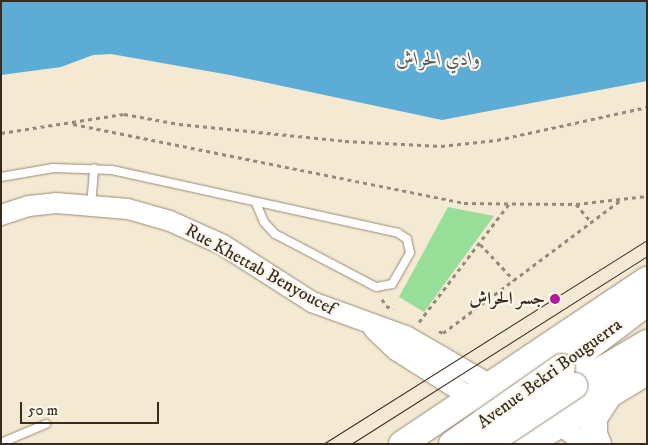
<!DOCTYPE html>
<html>
<head>
<meta charset="utf-8">
<style>
  body { margin:0 }
  #map { position:relative; width:648px; height:445px; overflow:hidden; background:#f4e9d2; font-family:"IM FELL DW Pica",Amiri,serif }
  div>[style] { position:absolute }
  [style*='--x'] { left:calc(var(--x)*1px); top:calc(var(--y)*1px); width:calc(var(--w)*1px); rotate:calc(var(--a)*1deg) }
  .green>* { inset:0; background:#97de98 }
  .water>* { inset:0; background:#5cacd6 }
  .path>* { height:3px; margin-top:-1.5px; transform-origin:0; background:repeating-linear-gradient(90deg,#988a78 0 4px,transparent 0 8px) }
  .roads { filter:drop-shadow(0 0 1px #988a78) drop-shadow(0 0 1px #988a78) }
  .lane>* { height:8px; margin:-4px; padding:0 4px; transform-origin:4px; border-radius:4px; background:#fff }
  .secondary>* { height:20px; margin:-10px; padding:0 10px; transform-origin:10px; border-radius:10px; background:#fff }
  .highway>* { height:26px; margin:-13px; padding:0 13px; transform-origin:13px; border-radius:13px; background:#fff }
  .tram>* { height:1px; margin:-0.5px; padding:0 0.5px; transform-origin:0.5px; border-radius:0.5px; background:#3b2a1e }
  .bridges { filter:drop-shadow(0 0 1px #988a78) drop-shadow(0 0 1px #988a78) }
  .highway-bridge>* { height:26px; margin:-13px; padding:0 13px; transform-origin:13px; border-radius:13px; background:#fff }
  .dots>* { width:14px; height:14px; translate:-50% -50%; box-sizing:border-box; border:2px solid #fbf7ec; border-radius:50% }
  span { translate:-50% -50%; white-space:nowrap; text-align:center; line-height:1.15; -webkit-text-stroke:4.5px #fbf7ec; paint-order:stroke }
  .street-label { font-size:18px; color:#3b2a1e }
  .poi-label { font-size:18px; color:#3b2a1e; font-weight:700 }
  .right { translate:-100% -50%; text-align:right }
  .water-label { font-size:19px; color:#47585e; font-style:italic }
  .frame { position:absolute; inset:0; border:2px solid #3b2a1e; pointer-events:none }
  .scale { position:absolute; left:20px; top:402px; width:139px; height:22px; box-sizing:border-box; border:2px solid #3b2a1e; border-top:0; padding-left:6px; font-size:15px; line-height:18px; white-space:nowrap; color:#3b2a1e; -webkit-text-stroke:4px #fbf7ec; paint-order:stroke }
</style>
</head>
<body>
<div id="map">
  <div class="green">
    <i style="clip-path:polygon(448px 207px,494px 216px,424px 312px,399px 297px)"></i>
  </div>
  <div class="water">
    <i style="clip-path:polygon(1px 1px,647px 1px,647px 81px,442px 120px,230px 75px,111px 54px,93px 55px,61px 67px,1px 75px)"></i>
  </div>
  <div class="path">
    <i style="--x:73;--y:124;--w:399;--a:11.4"></i>
    <i style="--x:464;--y:203;--w:112;--a:0.5"></i>
    <i style="--x:576;--y:204;--w:71;--a:-6.4"></i>
    <i style="--x:1;--y:133;--w:124;--a:-8.8"></i>
    <i style="--x:124;--y:114;--w:56;--a:10.3"></i>
    <i style="--x:179;--y:124;--w:167;--a:5.8"></i>
    <i style="--x:345;--y:141;--w:96;--a:3"></i>
    <i style="--x:441;--y:146;--w:56;--a:-6.1"></i>
    <i style="--x:497;--y:140;--w:154;--a:-12.4"></i>
    <i style="--x:576;--y:204;--w:23;--a:50"></i>
    <i style="--x:480;--y:244;--w:50;--a:46.6"></i>
    <i style="--x:382;--y:299;--w:8;--a:60"></i>
    <i style="--x:386;--y:306;--w:8;--a:23"></i>
    <i style="--x:419;--y:322;--w:148;--a:-52.7"></i>
    <i style="--x:439;--y:331;--w:4;--a:27"></i>
    <i style="--x:443;--y:333;--w:222;--a:-36.8"></i>
  </div>
  <div class="roads">
    <div class="lane">
      <i style="--x:1;--y:177;--w:53;--a:-9.8"></i>
      <i style="--x:53;--y:168;--w:59;--a:1.9"></i>
      <i style="--x:112;--y:170;--w:293;--a:12.4"></i>
      <i style="--x:398;--y:233;--w:11;--a:34"></i>
      <i style="--x:407;--y:239;--w:14;--a:78"></i>
      <i style="--x:410;--y:253;--w:36;--a:120"></i>
      <i style="--x:392;--y:284;--w:16;--a:169"></i>
      <i style="--x:376;--y:287;--w:114;--a:-152.3"></i>
      <i style="--x:275;--y:234;--w:16;--a:-133"></i>
      <i style="--x:264;--y:222;--w:21;--a:-113"></i>
      <i style="--x:91;--y:205;--w:37;--a:-85"></i>
      <i style="--x:1;--y:443;--w:49;--a:-22.9"></i>
    </div>
    <div class="secondary">
      <i style="--x:1;--y:215;--w:29;--a:-18"></i>
      <i style="--x:29;--y:206;--w:27;--a:-6"></i>
      <i style="--x:56;--y:203;--w:72;--a:4.8"></i>
      <i style="--x:128;--y:209;--w:44;--a:15.9"></i>
      <i style="--x:170;--y:221;--w:58;--a:24.4"></i>
      <i style="--x:223;--y:245;--w:106;--a:32.6"></i>
      <i style="--x:312;--y:302;--w:100;--a:19.9"></i>
      <i style="--x:406;--y:336;--w:110;--a:30.1"></i>
      <i style="--x:374;--y:329;--w:30;--a:44"></i>
      <i style="--x:396;--y:350;--w:101;--a:32.4"></i>
      <i style="--x:550;--y:419;--w:45;--a:34"></i>
    </div>
    <div class="highway">
      <i style="--x:562;--y:367;--w:106;--a:-37"></i>
      <i style="--x:574;--y:386;--w:85;--a:-30.5"></i>
      <i style="--x:504;--y:409;--w:34;--a:36"></i>
      <i style="--x:532;--y:429;--w:9;--a:58"></i>
      <i style="--x:402;--y:444;--w:295;--a:-33.8"></i>
      <i style="--x:527;--y:444;--w:140;--a:-31"></i>
      <i style="--x:598;--y:444;--w:11;--a:-112"></i>
      <i style="--x:594;--y:434;--w:16;--a:-90"></i>
      <i style="--x:594;--y:418;--w:30;--a:-57"></i>
    </div>
  </div>
  <div class="tram">
    <i style="--x:323;--y:444;--w:383;--a:-32.2"></i>
    <i style="--x:351;--y:444;--w:351;--a:-32.4"></i>
  </div>
  <div class="bridges">
    <div class="highway-bridge">
      <i style="--x:452;--y:444;--w:134;--a:-35"></i>
      <i style="--x:487;--y:444;--w:105;--a:-33.7"></i>
    </div>
  </div>
  <div class="dots">
    <i style="left:555px;top:299px;background:#b5179e"></i>
  </div>
  <div class="street-label">
    <span style="left:260px;top:270px;rotate:29deg">Rue Khettab Benyoucef</span>
    <span style="left:550px;top:374px;rotate:-36deg">Avenue Bekri Bouguerra</span>
  </div>
  <div class="poi-label">
    <span class="right" style="left:545px;top:299px">جسر الحراش</span>
  </div>
  <div class="water-label">
    <span style="left:438px;top:60px">وادي الحراش</span>
  </div>
  <div class="frame"></div>
  <div class="scale">50 m</div>
</div>
</body>
</html>
